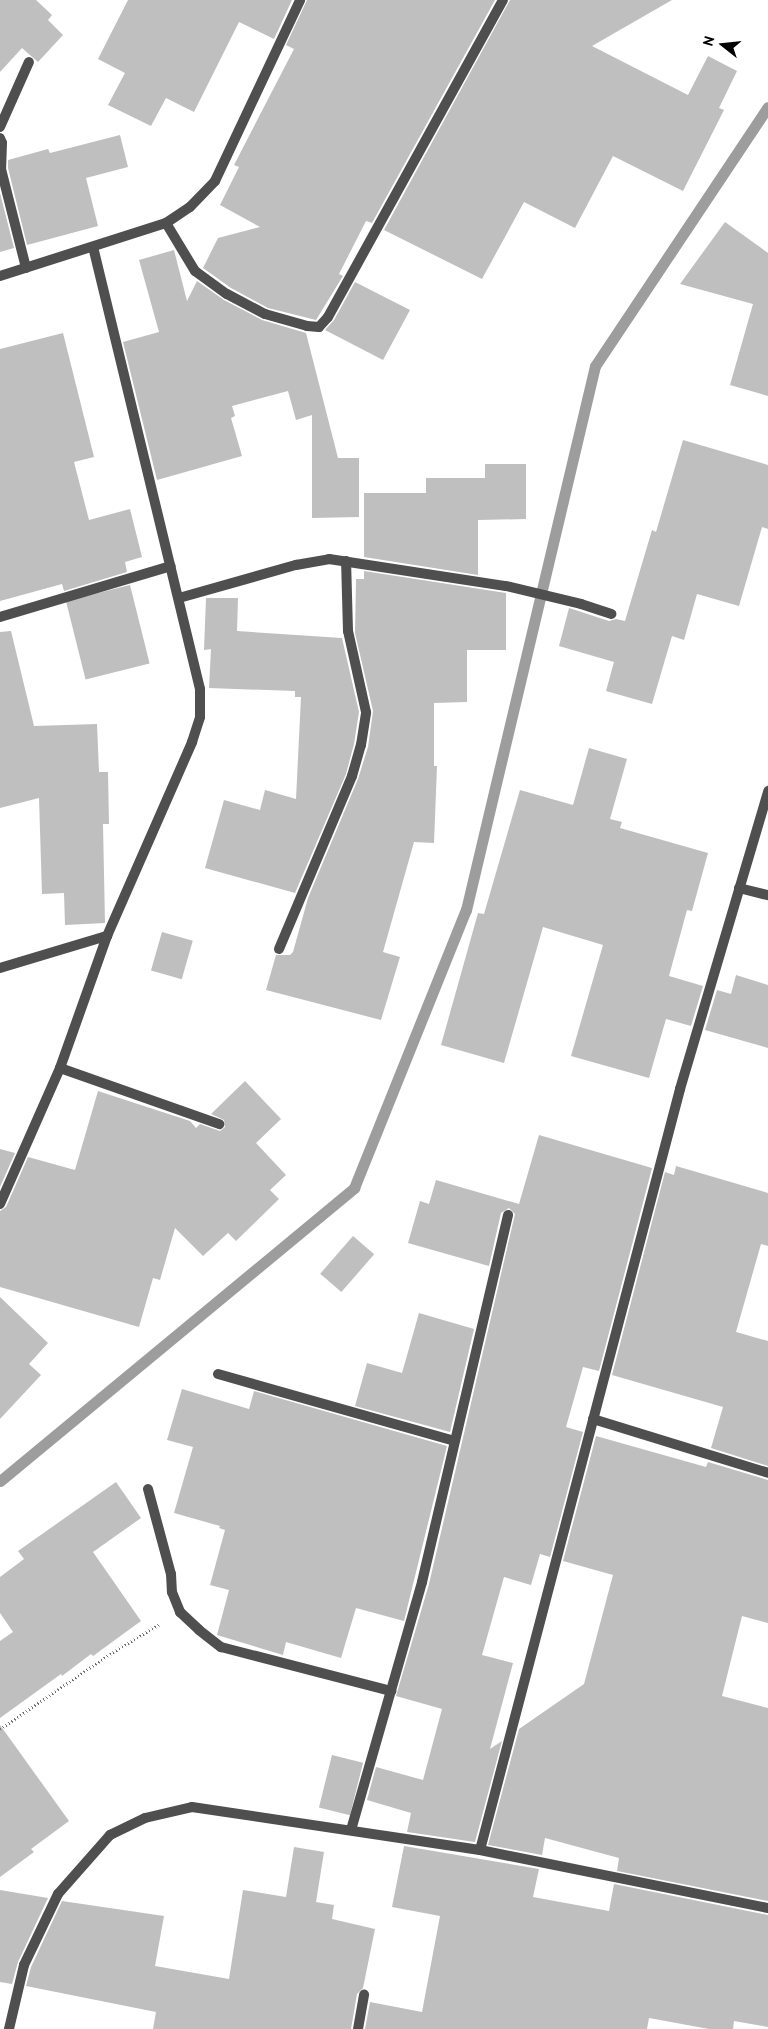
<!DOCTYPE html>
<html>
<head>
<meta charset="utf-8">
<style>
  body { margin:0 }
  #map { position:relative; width:768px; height:2029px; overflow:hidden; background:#fff; font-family:"PT Sans",sans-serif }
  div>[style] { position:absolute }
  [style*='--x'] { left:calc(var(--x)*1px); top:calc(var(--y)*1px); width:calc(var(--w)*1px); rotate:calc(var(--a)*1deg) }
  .stream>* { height:11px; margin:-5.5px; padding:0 5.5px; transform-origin:5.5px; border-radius:5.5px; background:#9d9d9d }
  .building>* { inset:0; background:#bfbfbf; transform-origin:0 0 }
  .path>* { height:3px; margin-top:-1.5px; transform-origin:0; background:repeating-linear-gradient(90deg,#717171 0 1px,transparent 0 3.5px) }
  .service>* { height:10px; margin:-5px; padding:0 5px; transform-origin:5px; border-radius:5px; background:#4f4f4f }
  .minor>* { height:10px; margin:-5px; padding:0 5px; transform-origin:5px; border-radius:5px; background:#4f4f4f }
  span { translate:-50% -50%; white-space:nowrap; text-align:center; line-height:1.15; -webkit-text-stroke:5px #fff; paint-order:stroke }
  .north { position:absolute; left:698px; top:20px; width:50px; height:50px; -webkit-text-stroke:4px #fff; paint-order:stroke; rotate:286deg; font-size:14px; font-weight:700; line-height:20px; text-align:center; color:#000 }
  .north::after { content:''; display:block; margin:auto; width:18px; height:22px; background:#000; clip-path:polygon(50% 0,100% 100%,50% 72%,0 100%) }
</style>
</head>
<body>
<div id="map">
  <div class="stream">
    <i style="--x:0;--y:1481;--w:460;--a:-39.6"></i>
    <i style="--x:354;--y:1188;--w:300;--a:-68.1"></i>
    <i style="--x:466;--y:910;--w:559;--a:-76.66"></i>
    <i style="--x:595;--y:366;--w:311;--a:-56.3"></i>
  </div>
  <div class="building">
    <i style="clip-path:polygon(0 0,36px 0,52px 15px,48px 20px,63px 35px,38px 62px,22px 48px,0 72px)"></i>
    <i style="clip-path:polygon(128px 0,292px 0,274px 39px,239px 22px,194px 112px,166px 98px,151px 126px,108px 105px,125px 73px,98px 59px)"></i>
    <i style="clip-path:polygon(307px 0,495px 0,372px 223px,366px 221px,339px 274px,343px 276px,316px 320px,268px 308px,231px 288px,203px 268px,218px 238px,260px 227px,220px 205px,239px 167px,234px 165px,294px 49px,286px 45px)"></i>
    <i style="clip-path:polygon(510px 0,672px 0,592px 46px,688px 95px,708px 56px,737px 71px,719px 108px,724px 110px,683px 191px,613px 156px,575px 228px,524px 202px,482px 279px,384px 230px)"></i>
    <i style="clip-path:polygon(120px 135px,128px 167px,86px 178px,98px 226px,27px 245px,8px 168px,8px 160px,48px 149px,50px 153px)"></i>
    <i style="clip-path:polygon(0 193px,14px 248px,0 252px)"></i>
    <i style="clip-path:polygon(725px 222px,768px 253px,768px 396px,730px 385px,753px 304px,680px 284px)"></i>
    <i style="clip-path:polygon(174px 250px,187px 301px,197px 281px,224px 300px,262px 320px,306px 333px,338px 458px,359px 458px,359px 517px,312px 518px,312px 415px,296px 420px,288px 391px,232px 406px,235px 416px,231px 418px,242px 456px,157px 480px,123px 342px,159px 332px,139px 260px)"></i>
    <i style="clip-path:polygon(355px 282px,410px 310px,383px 360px,325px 330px,334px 320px)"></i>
    <i style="clip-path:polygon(63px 333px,94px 457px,74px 462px,89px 520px,130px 509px,142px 557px,125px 562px,127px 572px,64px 591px,62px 584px,0 601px,0 349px)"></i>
    <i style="clip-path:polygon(683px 440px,768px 465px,768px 529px,762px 527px,739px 606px,697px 594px,684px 640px,672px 636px,652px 704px,606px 691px,614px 662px,559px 646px,569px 608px,609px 621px,616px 619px,625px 621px,652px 530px,656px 532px)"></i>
    <i style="clip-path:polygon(485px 464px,526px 464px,526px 519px,478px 520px,478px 575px,364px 557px,364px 493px,426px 493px,426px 478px,485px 478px)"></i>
    <i style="clip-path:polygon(364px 571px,506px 593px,506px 650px,467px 650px,467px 702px,434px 703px,434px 766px,437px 766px,434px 843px,414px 842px,383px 952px,400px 957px,381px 1020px,266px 990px,276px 955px,290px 955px,293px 952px,308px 898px,358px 779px,368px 747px,373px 711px,355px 633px,356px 579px,364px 579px)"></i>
    <i style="left:130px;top:585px;width:81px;height:66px;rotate:76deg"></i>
    <i style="clip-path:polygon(206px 598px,238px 598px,237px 631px,342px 638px,359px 712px,354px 744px,346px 774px,295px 893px,205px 868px,224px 800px,260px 810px,265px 790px,296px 799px,301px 697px,295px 697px,295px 691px,209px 688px,211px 649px,204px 650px)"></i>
    <i style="clip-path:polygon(11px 631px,34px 726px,97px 724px,99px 772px,108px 772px,109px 824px,103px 824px,105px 923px,65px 925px,64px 893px,42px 894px,39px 798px,0 808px,0 632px)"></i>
    <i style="clip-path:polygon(589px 748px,627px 759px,610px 819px,622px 822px,620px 828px,708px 853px,692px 911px,687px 910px,669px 976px,703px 986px,691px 1026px,666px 1019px,649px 1078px,571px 1056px,603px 945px,543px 927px,504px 1063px,441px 1045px,478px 913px,484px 914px,520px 790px,573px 805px)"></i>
    <i style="left:162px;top:932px;width:32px;height:40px;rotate:16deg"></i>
    <i style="clip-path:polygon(736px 975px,768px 985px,768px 1048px,705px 1030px,717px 990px,731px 994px)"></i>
    <i style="clip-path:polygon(245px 1081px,281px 1119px,256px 1143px,286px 1175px,270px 1190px,279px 1199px,236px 1241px,228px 1233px,203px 1256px,175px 1228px,160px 1280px,153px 1278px,139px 1327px,0 1287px,0 1211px,6px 1207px,28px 1157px,75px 1170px,98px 1091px,190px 1121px,196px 1128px,200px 1124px,220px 1131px,225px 1127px,224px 1120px,211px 1114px)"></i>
    <i style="clip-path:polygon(539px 1135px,652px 1168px,599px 1371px,583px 1367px,566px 1427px,583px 1432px,550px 1557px,540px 1554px,531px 1585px,504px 1577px,482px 1655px,513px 1663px,490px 1749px,502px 1741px,475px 1842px,407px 1832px,411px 1813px,367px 1800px,376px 1767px,423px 1780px,442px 1709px,396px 1696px,429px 1584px,515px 1214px,509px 1208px,501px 1213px,489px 1266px,408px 1243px,420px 1201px,429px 1204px,436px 1180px,519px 1204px)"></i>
    <i style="clip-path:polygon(0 1149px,15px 1153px,0 1187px)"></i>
    <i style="clip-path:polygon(676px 1166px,768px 1193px,768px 1246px,761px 1244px,736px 1332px,768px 1341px,768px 1466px,711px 1448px,723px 1407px,612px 1375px,665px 1172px,674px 1175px)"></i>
    <i style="left:353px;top:1236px;width:28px;height:50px;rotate:41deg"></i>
    <i style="clip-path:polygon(0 1297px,48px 1343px,29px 1364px,41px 1375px,0 1419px)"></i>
    <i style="clip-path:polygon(419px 1313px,474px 1329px,450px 1432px,355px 1406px,367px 1363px,402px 1373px)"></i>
    <i style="clip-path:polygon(182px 1389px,249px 1409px,254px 1391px,447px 1446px,404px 1621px,356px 1608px,341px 1658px,286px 1642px,283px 1655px,217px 1635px,229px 1590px,210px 1585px,225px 1530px,219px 1528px,220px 1526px,174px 1513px,193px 1447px,167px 1440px)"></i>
    <i style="clip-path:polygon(596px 1436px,706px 1467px,708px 1462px,768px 1480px,768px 1623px,742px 1616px,722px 1696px,768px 1708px,768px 1901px,617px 1871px,619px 1858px,545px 1838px,542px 1855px,488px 1845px,519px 1729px,584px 1684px,613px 1575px,563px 1561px)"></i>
    <i style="clip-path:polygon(116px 1482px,141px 1518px,93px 1552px,141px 1621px,93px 1656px,91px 1654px,62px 1676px,61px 1674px,0 1718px,0 1641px,13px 1632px,0 1613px,0 1577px,24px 1559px,18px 1551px)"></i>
    <i style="clip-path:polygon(0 1725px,69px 1821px,31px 1849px,34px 1852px,0 1877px)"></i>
    <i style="left:332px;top:1755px;width:32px;height:54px;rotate:14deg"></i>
    <i style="clip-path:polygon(404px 1846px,539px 1869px,533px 1897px,609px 1911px,614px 1884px,768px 1915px,768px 2027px,734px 2021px,733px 2029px,709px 2029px,649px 2018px,647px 2029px,365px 2029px,370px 2002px,422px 2012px,440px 1916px,392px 1907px)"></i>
    <i style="clip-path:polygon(294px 1847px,324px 1852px,316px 1902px,334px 1905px,332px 1919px,375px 1929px,363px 1988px,357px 1994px,351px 2029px,153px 2029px,156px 2012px,26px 1986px,31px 1967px,62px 1901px,164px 1916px,155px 1966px,229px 1979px,243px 1890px,286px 1897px)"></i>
    <i style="clip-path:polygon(0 1890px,48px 1898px,18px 1962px,12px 1984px,0 1982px)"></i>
  </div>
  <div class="path">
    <i style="--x:0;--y:1729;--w:133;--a:-34.3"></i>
    <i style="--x:110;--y:1654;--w:58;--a:-31"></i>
  </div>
  <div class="service">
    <i style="--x:0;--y:127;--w:71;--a:-66"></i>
  </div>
  <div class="minor">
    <i style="--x:0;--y:138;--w:5;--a:68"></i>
    <i style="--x:2;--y:143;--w:26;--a:92"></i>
    <i style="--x:1;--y:169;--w:102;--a:75.8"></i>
    <i style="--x:166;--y:223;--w:56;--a:58.9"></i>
    <i style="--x:195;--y:271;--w:39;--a:36"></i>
    <i style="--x:227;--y:294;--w:43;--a:27.8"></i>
    <i style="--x:265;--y:314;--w:44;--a:15.9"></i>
    <i style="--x:307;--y:326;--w:12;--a:5"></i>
    <i style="--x:319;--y:327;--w:13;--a:-48"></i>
    <i style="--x:328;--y:317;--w:362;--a:-61.1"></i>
    <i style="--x:0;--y:276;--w:174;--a:-17.7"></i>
    <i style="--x:166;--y:223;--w:29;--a:-34"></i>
    <i style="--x:190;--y:207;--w:36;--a:-46"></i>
    <i style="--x:215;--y:181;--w:200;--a:-64.8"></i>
    <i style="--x:179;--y:598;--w:122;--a:-15.8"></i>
    <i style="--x:296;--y:565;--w:34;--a:-10"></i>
    <i style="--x:329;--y:559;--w:179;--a:8.7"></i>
    <i style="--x:506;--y:586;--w:77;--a:13.5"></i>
    <i style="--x:581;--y:604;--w:32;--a:18"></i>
    <i style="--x:0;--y:617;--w:178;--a:-16.6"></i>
    <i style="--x:739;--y:888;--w:30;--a:14"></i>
    <i style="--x:279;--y:949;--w:188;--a:-67.1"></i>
    <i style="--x:352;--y:776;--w:32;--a:-74"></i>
    <i style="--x:361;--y:745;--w:33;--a:-81"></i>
    <i style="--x:366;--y:712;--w:83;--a:-102.5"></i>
    <i style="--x:348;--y:631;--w:70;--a:-91.6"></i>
    <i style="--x:0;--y:968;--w:112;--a:-16.7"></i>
    <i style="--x:60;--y:1068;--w:169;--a:19.4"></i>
    <i style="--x:0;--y:1204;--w:149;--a:-66.2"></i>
    <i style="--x:60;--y:1068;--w:140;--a:-70.4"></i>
    <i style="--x:107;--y:936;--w:212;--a:-66.3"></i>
    <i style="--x:192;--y:742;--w:26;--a:-72"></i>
    <i style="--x:200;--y:717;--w:28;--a:-90"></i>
    <i style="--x:200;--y:689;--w:454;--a:-103.6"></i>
    <i style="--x:218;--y:1374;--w:246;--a:15.8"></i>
    <i style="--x:593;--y:1419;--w:183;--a:17.1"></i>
    <i style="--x:148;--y:1489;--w:88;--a:74.9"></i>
    <i style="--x:171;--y:1574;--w:18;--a:87"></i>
    <i style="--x:172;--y:1592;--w:22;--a:68"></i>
    <i style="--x:180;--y:1612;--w:26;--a:43"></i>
    <i style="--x:199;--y:1630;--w:28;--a:38"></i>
    <i style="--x:221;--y:1647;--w:176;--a:14.5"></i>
    <i style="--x:351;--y:1830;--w:258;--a:-74"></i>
    <i style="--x:422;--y:1582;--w:377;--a:-76.8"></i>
    <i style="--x:480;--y:1850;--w:787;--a:-75.27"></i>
    <i style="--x:680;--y:1089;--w:311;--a:-73.5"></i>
    <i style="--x:9;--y:2029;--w:66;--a:-76.8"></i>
    <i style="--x:24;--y:1965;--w:79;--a:-64.4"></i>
    <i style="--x:58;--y:1894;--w:79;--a:-48.6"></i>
    <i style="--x:110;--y:1835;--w:39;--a:-26"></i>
    <i style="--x:145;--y:1818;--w:48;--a:-13.2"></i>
    <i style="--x:192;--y:1807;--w:291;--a:8.5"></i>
    <i style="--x:480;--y:1850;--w:294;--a:11.4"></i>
    <i style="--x:358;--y:2029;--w:35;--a:-80"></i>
  </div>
  <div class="north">N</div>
</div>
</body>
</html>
